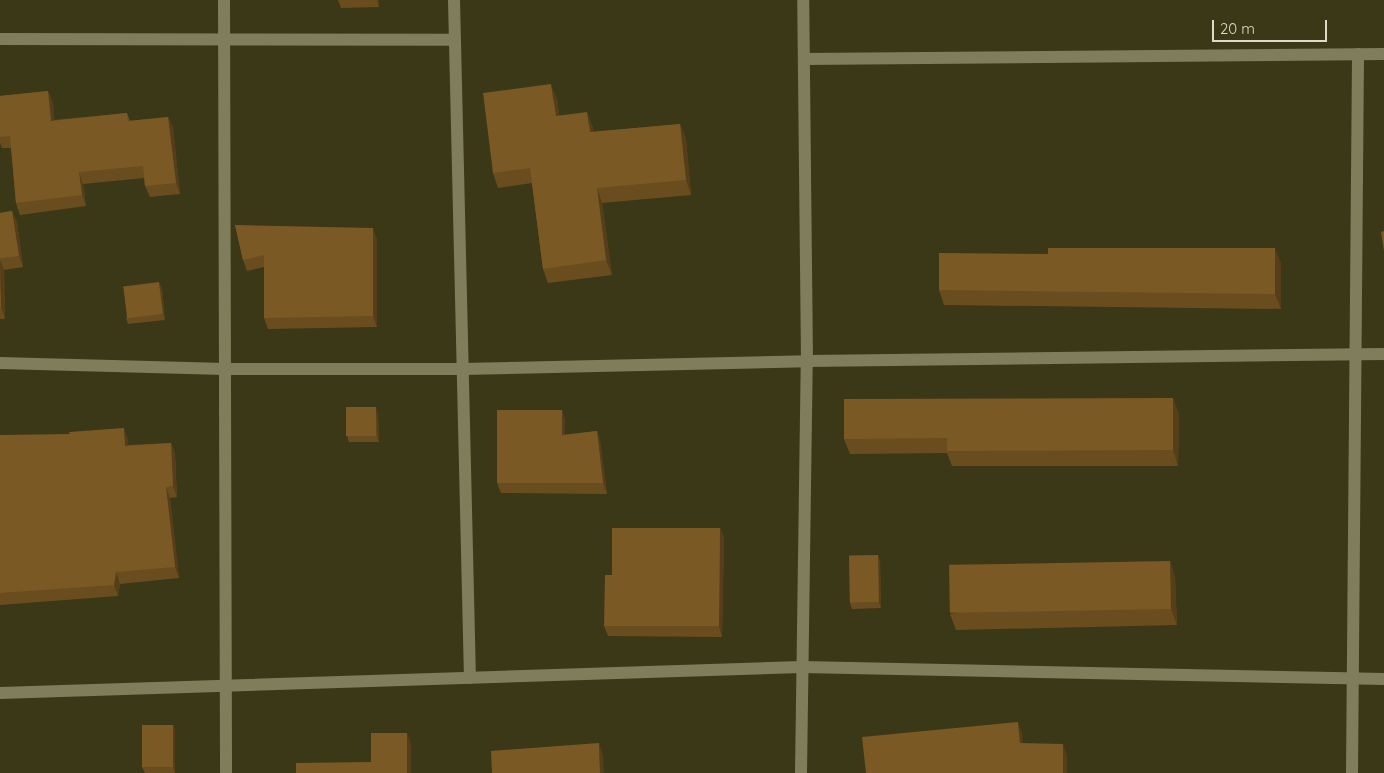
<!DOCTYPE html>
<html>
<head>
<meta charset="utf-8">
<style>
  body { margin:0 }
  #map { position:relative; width:1384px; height:773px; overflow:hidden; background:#3b3817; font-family:Quicksand,sans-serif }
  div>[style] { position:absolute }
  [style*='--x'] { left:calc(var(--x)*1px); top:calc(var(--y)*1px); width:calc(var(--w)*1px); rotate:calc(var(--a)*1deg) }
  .minor>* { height:12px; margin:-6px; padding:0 6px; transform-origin:6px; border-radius:6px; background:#807d5b }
  .wall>* { inset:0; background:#694d1f }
  .shaded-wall>* { inset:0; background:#553e19 }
  .building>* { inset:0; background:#7a5924; transform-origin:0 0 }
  span { translate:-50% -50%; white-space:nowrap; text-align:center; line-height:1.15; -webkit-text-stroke:4px #3b3817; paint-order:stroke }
  .scale { position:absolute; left:1212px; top:20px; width:115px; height:22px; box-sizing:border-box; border:2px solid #dcdbc8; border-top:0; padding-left:6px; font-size:15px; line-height:18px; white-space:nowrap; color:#dcdbc8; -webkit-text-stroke:4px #3b3817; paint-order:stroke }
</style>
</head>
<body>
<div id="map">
  <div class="minor">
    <i style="--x:224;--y:0;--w:773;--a:89.85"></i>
    <i style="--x:454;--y:0;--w:678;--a:88.65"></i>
    <i style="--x:0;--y:39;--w:455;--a:0.1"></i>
    <i style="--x:804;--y:59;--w:580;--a:-0.49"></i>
    <i style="--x:0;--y:363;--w:225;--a:1.5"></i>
    <i style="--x:225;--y:369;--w:237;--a:0"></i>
    <i style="--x:462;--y:369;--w:345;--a:-1.3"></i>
    <i style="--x:807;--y:361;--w:577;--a:-0.7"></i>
    <i style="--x:0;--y:693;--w:802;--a:-1.86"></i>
    <i style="--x:802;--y:667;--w:582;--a:1.18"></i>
    <i style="--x:801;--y:773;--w:412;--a:-89.2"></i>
    <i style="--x:807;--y:361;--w:361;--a:-90.6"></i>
    <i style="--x:1352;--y:773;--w:719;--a:-89.52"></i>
  </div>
  <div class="wall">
    <i style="clip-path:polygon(338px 0,379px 0,379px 7px,341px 8px)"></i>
    <i style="clip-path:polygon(48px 91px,53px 103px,54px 120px,127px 113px,130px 121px,168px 117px,173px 128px,180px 194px,150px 197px,145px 186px,144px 178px,83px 184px,86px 206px,20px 215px,16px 203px,11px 148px,2px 148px,0 143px,0 96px)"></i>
    <i style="clip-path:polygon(557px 99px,559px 115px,593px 127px,593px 132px,680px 124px,686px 139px,691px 195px,602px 203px,612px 275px,548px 283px,543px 269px,532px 183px,498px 188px,493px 173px)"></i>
    <i style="clip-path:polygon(12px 211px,17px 222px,23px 267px,4px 270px,5px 319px,0 319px,0 213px)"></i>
    <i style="clip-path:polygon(235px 225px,377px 239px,377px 327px,268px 329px,264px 318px,264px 267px,247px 271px,243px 260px)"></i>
    <i style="clip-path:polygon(1281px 263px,1281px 309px,944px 305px,939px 290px)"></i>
    <i style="clip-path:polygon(162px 288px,165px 320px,128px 324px,126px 318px)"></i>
    <i style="clip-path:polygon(562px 410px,565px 420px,565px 435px,597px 431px,600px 441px,607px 494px,501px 493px,497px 483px)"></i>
    <i style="clip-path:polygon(378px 413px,379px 442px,349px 442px,347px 436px)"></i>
    <i style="clip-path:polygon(1179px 413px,1178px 466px,952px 466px,947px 453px,850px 454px,844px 439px)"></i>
    <i style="clip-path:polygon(0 435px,128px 440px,128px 445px,171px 443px,175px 454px,177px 497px,170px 498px,179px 578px,120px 584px,118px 596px,0 605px)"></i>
    <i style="clip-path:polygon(720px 528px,724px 538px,722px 637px,608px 636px,604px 626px,612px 575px)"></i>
    <i style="clip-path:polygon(878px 555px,880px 561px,881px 608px,852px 609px,850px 603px)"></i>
    <i style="clip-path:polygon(1170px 561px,1175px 577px,1177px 625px,956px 630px,950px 614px)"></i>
    <i style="clip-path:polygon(173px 725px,175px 731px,175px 773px,145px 773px,142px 767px)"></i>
  </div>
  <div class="shaded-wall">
    <i style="clip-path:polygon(377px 0,379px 0,379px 7px)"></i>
    <i style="clip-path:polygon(551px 84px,557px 99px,561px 131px,556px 116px)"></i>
    <i style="clip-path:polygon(48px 91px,53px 103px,55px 132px,51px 121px)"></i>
    <i style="clip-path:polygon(587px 112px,593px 127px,595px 147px,590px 132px)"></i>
    <i style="clip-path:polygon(168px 117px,173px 128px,180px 194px,176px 183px)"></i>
    <i style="clip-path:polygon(680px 124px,686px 139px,691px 195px,686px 180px)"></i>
    <i style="clip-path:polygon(79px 172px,83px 184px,86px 206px,82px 195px)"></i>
    <i style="clip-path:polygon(597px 188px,602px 203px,612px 275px,606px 260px)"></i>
    <i style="clip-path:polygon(12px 211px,17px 222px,23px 267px,19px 256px)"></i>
    <i style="clip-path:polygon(373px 228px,377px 239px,377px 327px,373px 316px)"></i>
    <i style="clip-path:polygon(1275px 248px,1281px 263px,1281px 309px,1275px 294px)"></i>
    <i style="clip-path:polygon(0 260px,4px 270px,5px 319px,1px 307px)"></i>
    <i style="clip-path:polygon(159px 282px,162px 288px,165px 320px,163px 314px)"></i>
    <i style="clip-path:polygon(1173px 398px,1179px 413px,1178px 466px,1173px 450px)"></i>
    <i style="clip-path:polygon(376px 407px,378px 413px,379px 442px,377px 436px)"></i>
    <i style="clip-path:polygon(562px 410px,565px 420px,565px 446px,562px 435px)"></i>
    <i style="clip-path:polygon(124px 428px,128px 440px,129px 457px,125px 446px)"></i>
    <i style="clip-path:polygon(597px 431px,600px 441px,607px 494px,603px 483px)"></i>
    <i style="clip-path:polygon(171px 443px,175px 454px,177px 497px,173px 486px)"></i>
    <i style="clip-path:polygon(166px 487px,170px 498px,179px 578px,175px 567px)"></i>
    <i style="clip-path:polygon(720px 528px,724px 538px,722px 637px,719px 626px)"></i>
    <i style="clip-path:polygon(878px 555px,880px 561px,881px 608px,879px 602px)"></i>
    <i style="clip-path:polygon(1170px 561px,1175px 577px,1177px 625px,1171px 609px)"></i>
    <i style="clip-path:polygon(116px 572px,120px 584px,118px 596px,114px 585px)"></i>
    <i style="clip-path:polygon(1018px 722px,1022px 733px,1024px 754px,1020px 743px)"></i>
    <i style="clip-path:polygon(173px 725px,175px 731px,175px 773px,173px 767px)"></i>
    <i style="clip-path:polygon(407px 733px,411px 744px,411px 773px,407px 773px)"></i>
    <i style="clip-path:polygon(599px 743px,603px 755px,604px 773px,600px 773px)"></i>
    <i style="clip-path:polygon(1063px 744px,1067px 755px,1067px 773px,1063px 773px)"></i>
  </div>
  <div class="building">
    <i style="clip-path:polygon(551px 84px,556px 116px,587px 112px,590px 132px,680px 124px,686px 180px,597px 188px,606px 260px,543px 269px,530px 168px,493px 173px,483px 93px)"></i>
    <i style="clip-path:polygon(48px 91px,51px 121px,127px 113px,128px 121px,168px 117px,176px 183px,145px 186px,143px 166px,79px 172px,82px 195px,16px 203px,10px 136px,0 137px,0 96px)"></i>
    <i style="clip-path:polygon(12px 211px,19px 256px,0 258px,0 213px)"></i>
    <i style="clip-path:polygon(235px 225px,373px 228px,373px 316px,264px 318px,264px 255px,243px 260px)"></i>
    <i style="clip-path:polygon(1384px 231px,1384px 251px,1381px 232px)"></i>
    <i style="clip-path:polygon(1048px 248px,1275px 248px,1275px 294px,939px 290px,939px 253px,1048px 254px)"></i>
    <i style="left:159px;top:282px;width:32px;height:36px;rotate:83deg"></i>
    <i style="clip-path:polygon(0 283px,1px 307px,0 307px)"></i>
    <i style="clip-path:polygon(1173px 398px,1173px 450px,947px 451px,947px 438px,844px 439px,844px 399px)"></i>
    <i style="left:346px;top:407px;width:30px;height:29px"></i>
    <i style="clip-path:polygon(497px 410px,562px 410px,562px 435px,597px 431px,603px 483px,497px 483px)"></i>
    <i style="clip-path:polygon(124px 428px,125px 446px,171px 443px,173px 486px,166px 487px,175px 567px,116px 572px,114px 585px,0 593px,0 435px,70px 434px,69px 432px)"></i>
    <i style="clip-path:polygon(612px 528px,720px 528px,719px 626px,604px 626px,605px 575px,612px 575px)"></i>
    <i style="left:878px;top:555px;width:47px;height:29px;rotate:89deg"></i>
    <i style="left:1170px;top:561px;width:48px;height:221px;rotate:89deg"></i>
    <i style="clip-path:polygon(1018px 722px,1020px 743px,1063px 744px,1063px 773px,866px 773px,862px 737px)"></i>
    <i style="left:142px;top:725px;width:31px;height:42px"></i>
    <i style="clip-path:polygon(371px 733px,407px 733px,407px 773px,296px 773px,296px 763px,371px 762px)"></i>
    <i style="clip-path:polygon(599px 743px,600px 773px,492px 773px,491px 751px)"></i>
  </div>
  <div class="scale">20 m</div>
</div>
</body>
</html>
